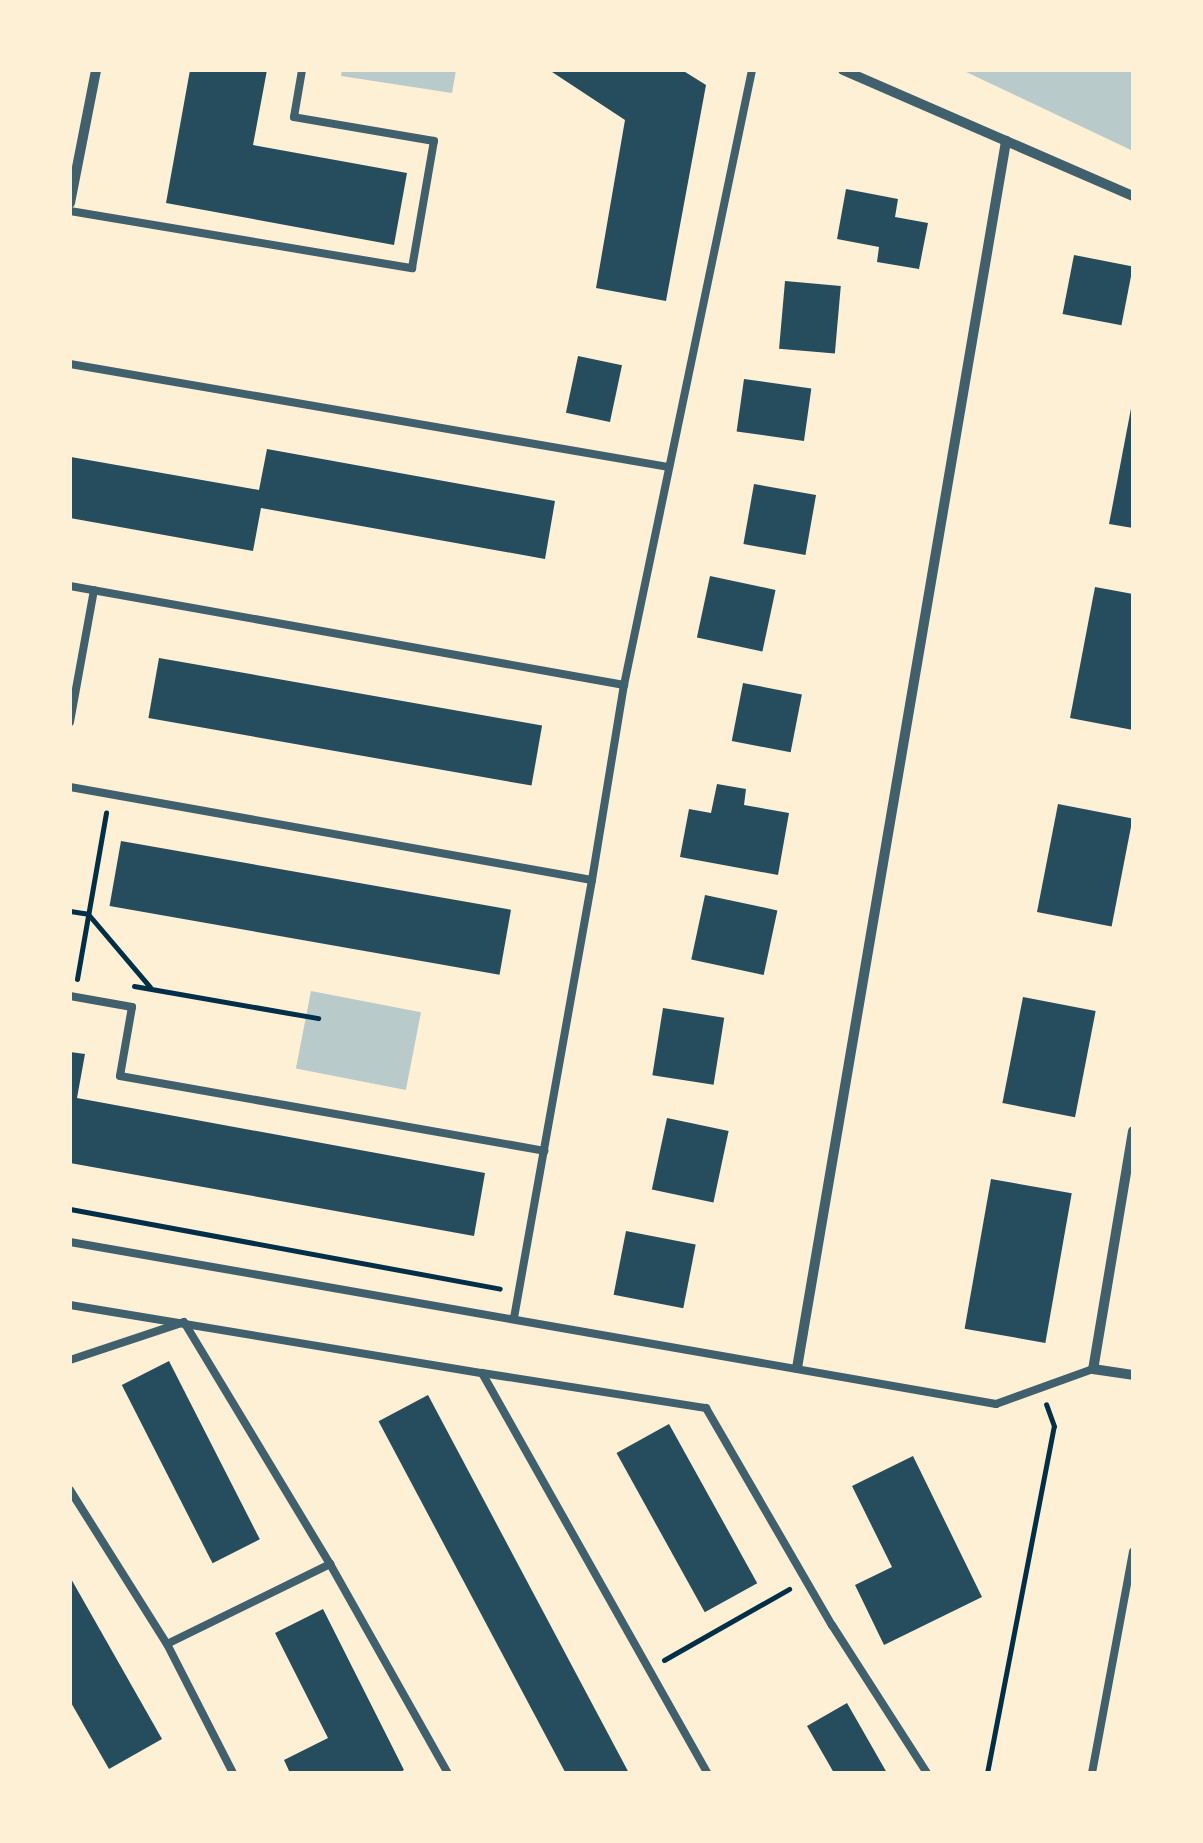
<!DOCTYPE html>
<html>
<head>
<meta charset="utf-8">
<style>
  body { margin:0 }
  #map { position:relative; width:1203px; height:1843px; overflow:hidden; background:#fdf0d5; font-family:Merriweather,serif }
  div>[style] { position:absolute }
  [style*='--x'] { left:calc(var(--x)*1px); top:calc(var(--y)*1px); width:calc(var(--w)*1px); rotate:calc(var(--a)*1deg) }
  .green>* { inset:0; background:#b9caca; transform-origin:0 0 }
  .building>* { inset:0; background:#264d5e; transform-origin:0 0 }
  .path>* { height:5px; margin:-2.5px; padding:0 2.5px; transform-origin:2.5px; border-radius:2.5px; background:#003049 }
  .service>* { height:8px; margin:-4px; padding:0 4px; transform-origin:4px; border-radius:4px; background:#3f606c }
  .minor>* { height:10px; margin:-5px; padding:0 5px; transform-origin:5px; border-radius:5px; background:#3f606c }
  span { translate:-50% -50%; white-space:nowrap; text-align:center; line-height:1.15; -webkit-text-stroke:8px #fdf0d5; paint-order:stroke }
  .frame { position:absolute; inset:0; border:72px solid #fdf0d5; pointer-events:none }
</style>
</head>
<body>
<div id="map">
  <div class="green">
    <i style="clip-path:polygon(342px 70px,456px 70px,452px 93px,341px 76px)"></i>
    <i style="clip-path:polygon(962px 70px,1133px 70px,1133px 151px)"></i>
    <i style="left:311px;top:991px;width:112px;height:79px;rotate:11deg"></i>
  </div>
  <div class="building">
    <i style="clip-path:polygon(190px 70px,267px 70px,253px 145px,407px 173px,394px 245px,166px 203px)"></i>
    <i style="clip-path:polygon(549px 70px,682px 70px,706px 85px,666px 301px,596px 288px,625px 120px)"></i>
    <i style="clip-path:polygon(846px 189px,898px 199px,895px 217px,928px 223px,919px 269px,877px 262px,879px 247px,837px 239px)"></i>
    <i style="left:1074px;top:255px;width:60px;height:60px;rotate:11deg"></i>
    <i style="left:785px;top:281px;width:56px;height:68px;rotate:5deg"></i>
    <i style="left:578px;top:356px;width:45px;height:58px;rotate:12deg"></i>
    <i style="left:744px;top:379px;width:68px;height:53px;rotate:8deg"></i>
    <i style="clip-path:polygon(1133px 398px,1133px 528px,1109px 524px)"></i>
    <i style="clip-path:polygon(267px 449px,555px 501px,545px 559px,261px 508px,253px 551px,70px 518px,71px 457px,259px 490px)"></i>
    <i style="left:754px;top:484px;width:63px;height:61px;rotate:10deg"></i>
    <i style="left:710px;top:576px;width:67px;height:63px;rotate:12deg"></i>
    <i style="clip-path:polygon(1095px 587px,1133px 594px,1133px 730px,1070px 718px)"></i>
    <i style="left:159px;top:658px;width:389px;height:61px;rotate:10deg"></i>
    <i style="left:743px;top:683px;width:60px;height:59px;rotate:11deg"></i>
    <i style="clip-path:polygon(717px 784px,746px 789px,744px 805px,789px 813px,778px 875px,680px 857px,689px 809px,711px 813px)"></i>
    <i style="left:1058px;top:804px;width:76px;height:110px;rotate:11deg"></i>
    <i style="left:121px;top:841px;width:396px;height:66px;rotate:10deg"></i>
    <i style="left:705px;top:895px;width:74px;height:66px;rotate:12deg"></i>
    <i style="left:1023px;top:997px;width:74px;height:108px;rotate:11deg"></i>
    <i style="left:663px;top:1008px;width:62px;height:68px;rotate:9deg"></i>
    <i style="clip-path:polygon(70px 1052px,85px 1054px,77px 1098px,485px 1173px,474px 1236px,70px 1163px)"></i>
    <i style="left:667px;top:1118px;width:63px;height:73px;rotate:12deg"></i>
    <i style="left:991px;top:1179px;width:82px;height:152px;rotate:10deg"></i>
    <i style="left:626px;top:1231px;width:71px;height:65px;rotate:11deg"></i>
    <i style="left:169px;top:1361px;width:200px;height:53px;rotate:63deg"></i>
    <i style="left:428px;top:1395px;width:428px;height:56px;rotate:62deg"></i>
    <i style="left:669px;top:1424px;width:182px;height:60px;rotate:61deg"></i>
    <i style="clip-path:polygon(913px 1456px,982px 1597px,884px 1645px,855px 1585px,892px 1567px,852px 1486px)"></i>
    <i style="clip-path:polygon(70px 1577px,162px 1739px,109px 1769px,70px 1701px)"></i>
    <i style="clip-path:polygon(323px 1609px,404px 1770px,398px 1773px,290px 1773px,284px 1760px,328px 1738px,275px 1633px)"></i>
    <i style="clip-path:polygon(847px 1703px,887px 1773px,834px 1773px,807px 1726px)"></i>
  </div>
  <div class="path">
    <i style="--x:70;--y:911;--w:18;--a:9"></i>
    <i style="--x:88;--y:914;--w:96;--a:49.7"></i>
    <i style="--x:77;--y:979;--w:169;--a:-80.1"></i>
    <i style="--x:134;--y:986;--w:187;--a:9.9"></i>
    <i style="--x:70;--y:1209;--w:437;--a:10.5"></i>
    <i style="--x:664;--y:1660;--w:144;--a:-29.6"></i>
    <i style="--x:987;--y:1773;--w:353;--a:-79.1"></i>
    <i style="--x:1054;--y:1426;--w:23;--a:-110"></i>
  </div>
  <div class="service">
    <i style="--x:70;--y:211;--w:347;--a:9.5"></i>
    <i style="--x:412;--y:268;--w:129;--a:-80.2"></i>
    <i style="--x:434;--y:141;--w:142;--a:-170.3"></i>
    <i style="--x:294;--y:117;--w:48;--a:-80.3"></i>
    <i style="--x:70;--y:364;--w:608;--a:9.76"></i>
    <i style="--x:70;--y:586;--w:563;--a:10.13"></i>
    <i style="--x:70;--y:722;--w:134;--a:-79.7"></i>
    <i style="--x:70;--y:787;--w:530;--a:10.1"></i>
    <i style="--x:592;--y:880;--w:445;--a:100.1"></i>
    <i style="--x:592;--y:880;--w:198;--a:-80.7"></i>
    <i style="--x:624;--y:685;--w:628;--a:-78.24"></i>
    <i style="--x:70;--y:996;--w:63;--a:10.1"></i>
    <i style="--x:132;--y:1007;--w:70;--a:99.9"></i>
    <i style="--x:120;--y:1076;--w:431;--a:10"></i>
    <i style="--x:70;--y:1242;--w:940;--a:9.92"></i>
    <i style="--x:996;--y:1404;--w:103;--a:-19.8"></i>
    <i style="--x:70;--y:1305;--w:418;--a:9.4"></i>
    <i style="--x:482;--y:1373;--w:459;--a:60.6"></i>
    <i style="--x:70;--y:1360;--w:120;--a:-18.4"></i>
    <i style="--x:184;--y:1322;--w:283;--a:58.9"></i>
    <i style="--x:482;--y:1373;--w:227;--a:8.9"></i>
    <i style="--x:706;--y:1408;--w:251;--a:59.9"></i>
    <i style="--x:832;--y:1625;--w:176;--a:57.3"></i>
    <i style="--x:70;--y:1490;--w:182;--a:57.8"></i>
    <i style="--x:167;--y:1644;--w:145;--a:62.9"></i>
    <i style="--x:167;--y:1644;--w:182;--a:-26.1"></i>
    <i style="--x:330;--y:1564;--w:240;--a:60.6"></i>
    <i style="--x:1092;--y:1773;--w:225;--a:-79.5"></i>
  </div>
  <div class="minor">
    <i style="--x:843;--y:70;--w:316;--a:23.5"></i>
    <i style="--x:70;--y:203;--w:136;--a:-78.9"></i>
    <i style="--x:1133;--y:1131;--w:241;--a:99.5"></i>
    <i style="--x:1093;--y:1369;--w:40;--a:8.5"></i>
    <i style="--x:797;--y:1368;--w:1245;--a:-80.33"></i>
  </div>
  <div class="frame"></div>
</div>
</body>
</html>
